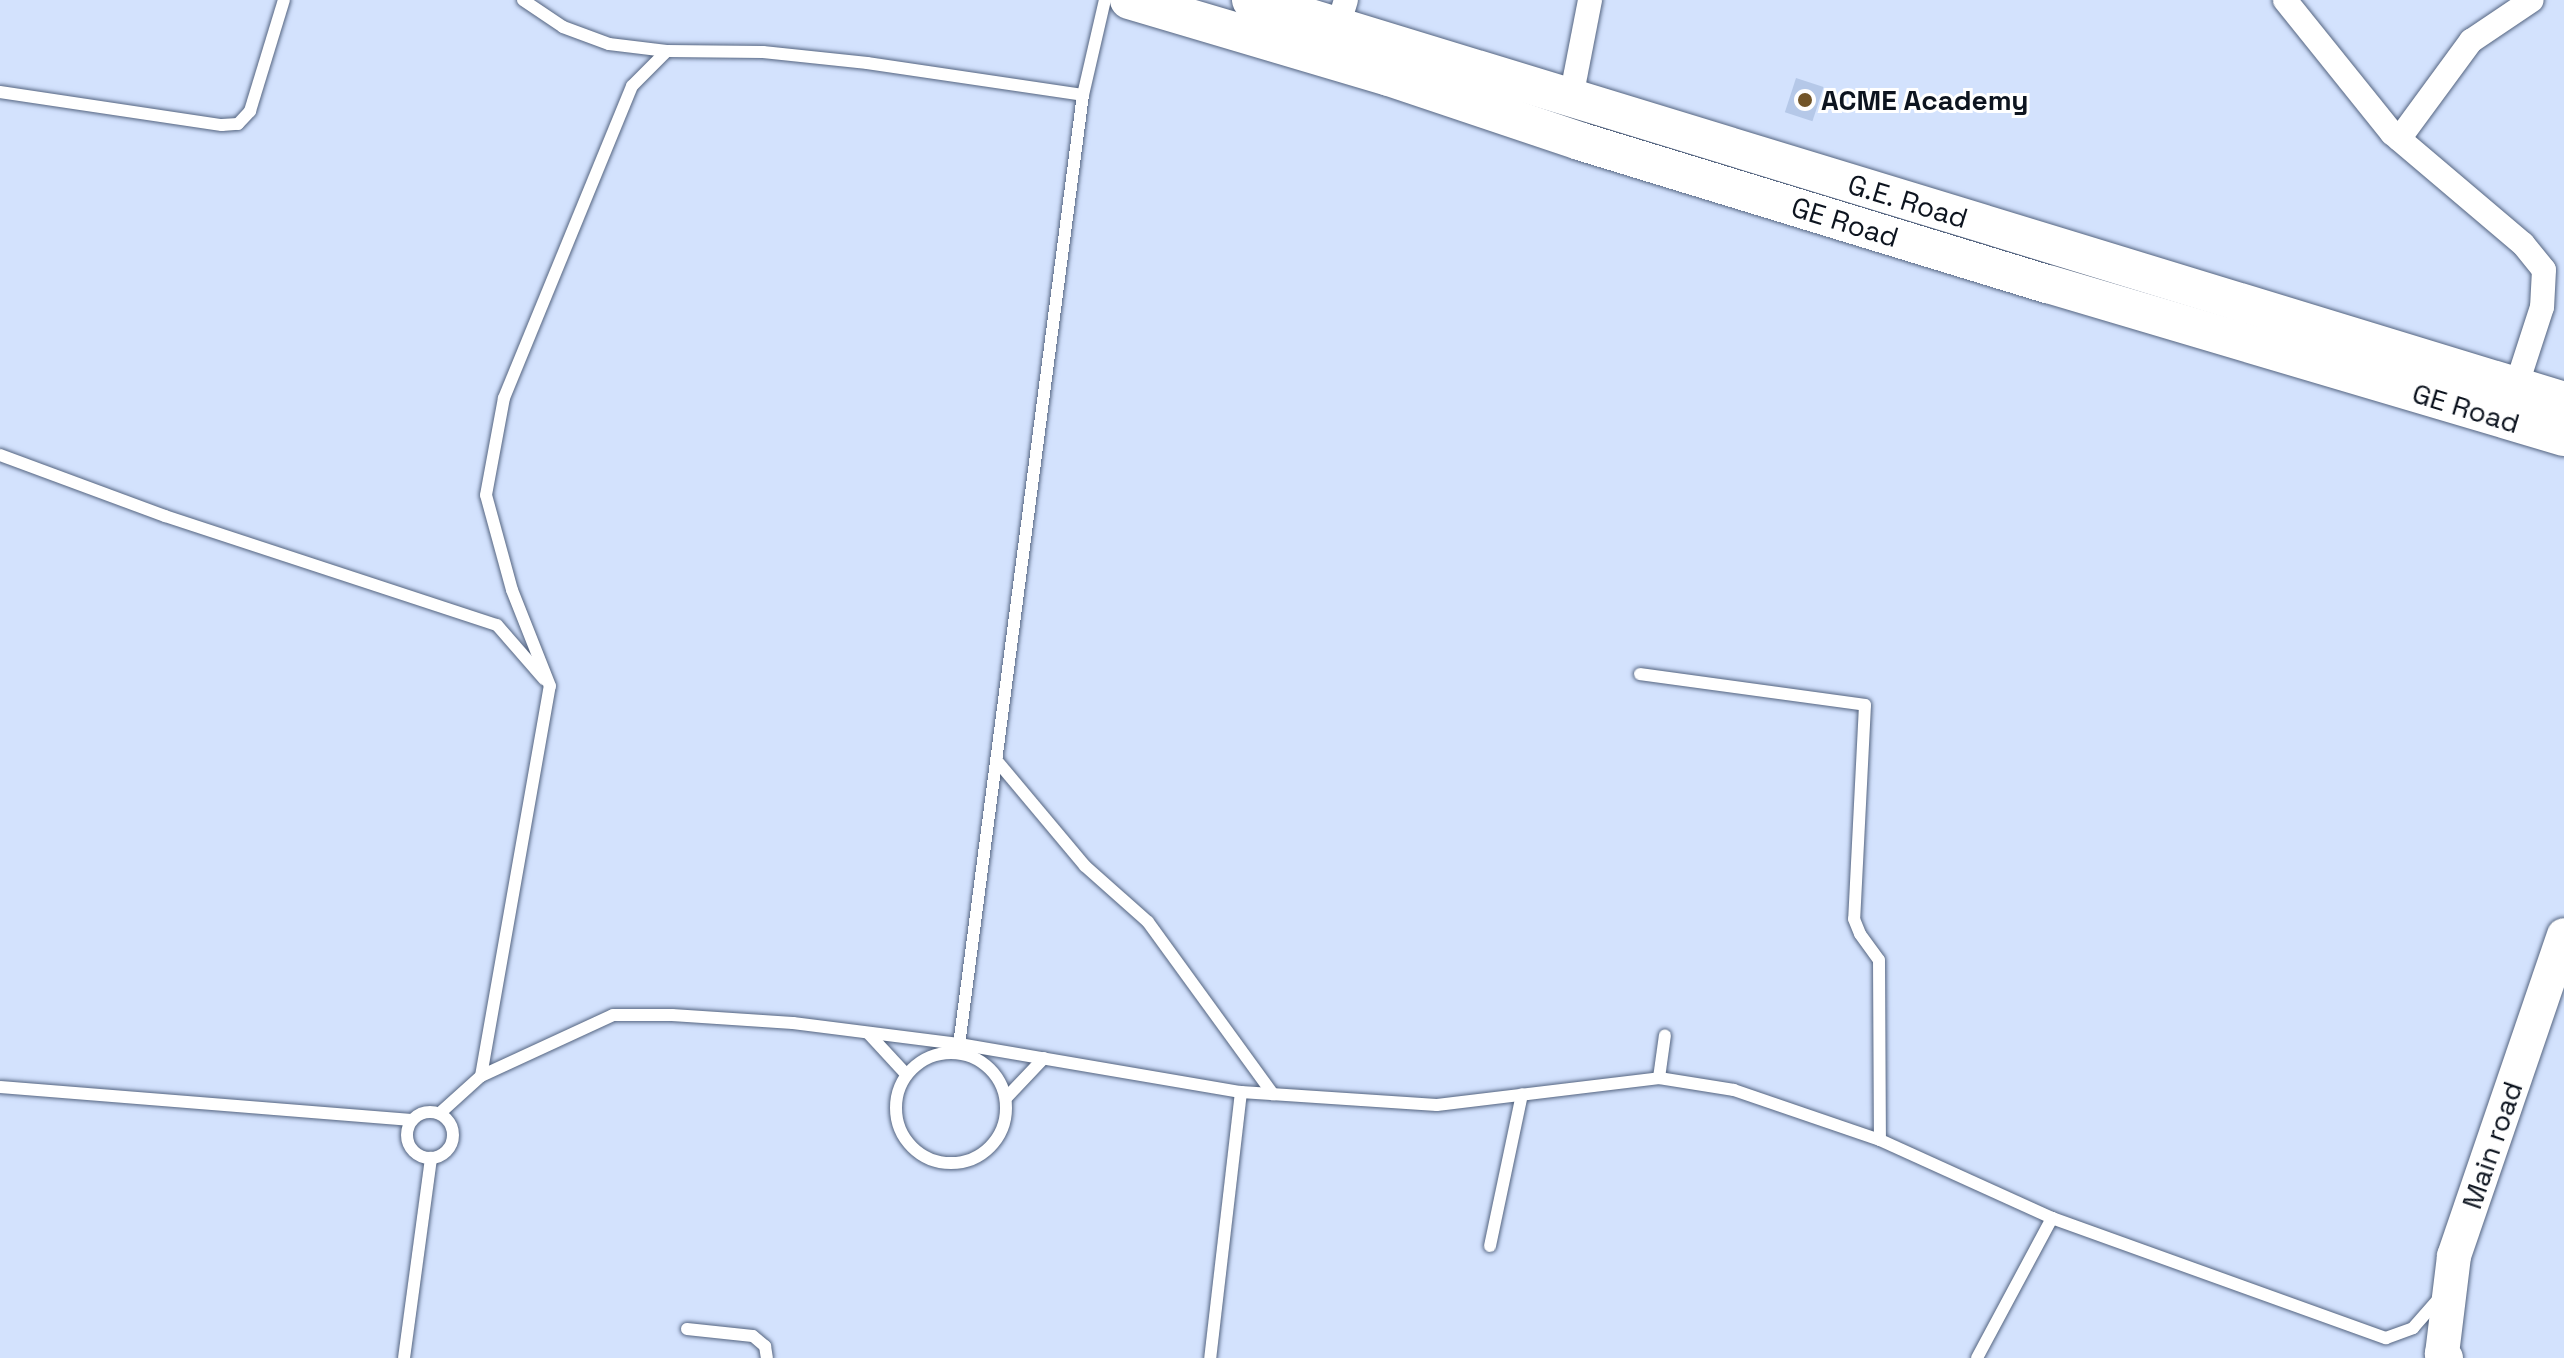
<!DOCTYPE html>
<html>
<head>
<meta charset="utf-8">
<style>
  body { margin:0 }
  #map { position:relative; width:2564px; height:1358px; overflow:hidden; background:#d3e2fd; font-family:"Space Grotesk",sans-serif }
  div>[style] { position:absolute }
  [style*='--x'] { left:calc(var(--x)*1px); top:calc(var(--y)*1px); width:calc(var(--w)*1px); rotate:calc(var(--a)*1deg) }
  .building>* { inset:0; background:#b5c8e8; transform-origin:0 0 }
  .roads { filter:drop-shadow(0 0 2px #546480) drop-shadow(0 0 2px #546480) }
  .lane>* { height:12px; margin:-6px; padding:0 6px; transform-origin:6px; border-radius:6px; background:#fff }
  .lane>.ring { margin:-6px; padding:0; box-sizing:content-box; background:none; border:12px solid #fff; border-radius:50% }
  .street>* { height:24px; margin:-12px; padding:0 12px; transform-origin:12px; border-radius:12px; background:#fff }
  .secondary>* { height:34px; margin:-17px; padding:0 17px; transform-origin:17px; border-radius:17px; background:#fff }
  .primary>* { height:38px; margin:-19px; padding:0 19px; transform-origin:19px; border-radius:19px; background:#fff }
  .dots>* { width:22px; height:22px; translate:-50% -50%; box-sizing:border-box; border:4px solid #fff; border-radius:50% }
  span { translate:-50% -50%; white-space:nowrap; text-align:center; line-height:1.15; -webkit-text-stroke:6px #fff; paint-order:stroke }
  .poi-label { font-size:28px; color:#0d141f; font-weight:700 }
  .left { translate:0 -50%; text-align:left }
  .street-label { font-size:28px; color:#0d141f }
</style>
</head>
<body>
<div id="map">
  <div class="building">
    <i style="left:1796px;top:78px;width:29px;height:36px;rotate:18deg"></i>
  </div>
  <div class="roads">
    <div class="lane">
      <i style="--x:523;--y:0;--w:48;--a:34"></i>
      <i style="--x:563;--y:27;--w:49;--a:20.3"></i>
      <i style="--x:609;--y:44;--w:58;--a:6.9"></i>
      <i style="--x:0;--y:92;--w:224;--a:8.5"></i>
      <i style="--x:222;--y:125;--w:16;--a:-4"></i>
      <i style="--x:238;--y:124;--w:18;--a:-47"></i>
      <i style="--x:250;--y:111;--w:116;--a:-73"></i>
      <i style="--x:0;--y:455;--w:176;--a:20.3"></i>
      <i style="--x:165;--y:516;--w:349;--a:18.2"></i>
      <i style="--x:497;--y:625;--w:72;--a:49"></i>
      <i style="--x:1640;--y:674;--w:227;--a:7.8"></i>
      <i style="--x:1865;--y:705;--w:214;--a:92.9"></i>
      <i style="--x:1854;--y:919;--w:16;--a:68"></i>
      <i style="--x:1860;--y:934;--w:32;--a:54"></i>
      <i style="--x:1879;--y:960;--w:180;--a:89.7"></i>
      <i style="--x:997;--y:761;--w:137;--a:50"></i>
      <i style="--x:1085;--y:866;--w:84;--a:41.6"></i>
      <i style="--x:1148;--y:922;--w:213;--a:54"></i>
      <i style="--x:868;--y:1033;--w:56;--a:47.2"></i>
      <i class="ring" style="left:896px;top:1053px;width:98px;height:98px"></i>
      <i style="--x:958;--y:1053;--w:966;--a:-82.57"></i>
      <i style="--x:1083;--y:95;--w:98;--a:-77"></i>
      <i style="--x:481;--y:1076;--w:145;--a:-24.8"></i>
      <i style="--x:613;--y:1015;--w:59;--a:0"></i>
      <i style="--x:672;--y:1015;--w:121;--a:3.8"></i>
      <i style="--x:793;--y:1023;--w:167;--a:7.2"></i>
      <i style="--x:959;--y:1044;--w:286;--a:9.7"></i>
      <i style="--x:1241;--y:1092;--w:268;--a:96.6"></i>
      <i style="--x:1659;--y:1078;--w:43;--a:-82.1"></i>
      <i style="--x:0;--y:1087;--w:413;--a:4.6"></i>
      <i style="--x:1241;--y:1092;--w:196;--a:3.8"></i>
      <i style="--x:1437;--y:1105;--w:224;--a:-6.9"></i>
      <i style="--x:1659;--y:1078;--w:76;--a:9.1"></i>
      <i style="--x:1734;--y:1090;--w:154;--a:18.9"></i>
      <i style="--x:1880;--y:1140;--w:189;--a:24.4"></i>
      <i style="--x:2052;--y:1218;--w:355;--a:19.8"></i>
      <i style="--x:2386;--y:1338;--w:29;--a:-20"></i>
      <i style="--x:2413;--y:1328;--w:43;--a:-48.8"></i>
      <i style="--x:1006;--y:1098;--w:55;--a:-46.5"></i>
      <i class="ring" style="left:407px;top:1112px;width:34px;height:34px"></i>
      <i style="--x:440;--y:1113;--w:55;--a:-42.1"></i>
      <i style="--x:481;--y:1076;--w:396;--a:-80"></i>
      <i style="--x:550;--y:686;--w:103;--a:-111.6"></i>
      <i style="--x:512;--y:590;--w:98;--a:-105.3"></i>
      <i style="--x:486;--y:495;--w:99;--a:-79.5"></i>
      <i style="--x:504;--y:398;--w:337;--a:-67.7"></i>
      <i style="--x:632;--y:86;--w:49;--a:-45"></i>
      <i style="--x:667;--y:51;--w:96;--a:0.6"></i>
      <i style="--x:763;--y:52;--w:105;--a:6"></i>
      <i style="--x:867;--y:63;--w:218;--a:8.4"></i>
      <i style="--x:1490;--y:1246;--w:155;--a:-78.1"></i>
      <i style="--x:687;--y:1329;--w:66;--a:6.1"></i>
      <i style="--x:753;--y:1336;--w:16;--a:40"></i>
      <i style="--x:765;--y:1346;--w:12;--a:81"></i>
      <i style="--x:404;--y:1358;--w:202;--a:-82.3"></i>
      <i style="--x:1977;--y:1358;--w:159;--a:-61.8"></i>
    </div>
    <div class="street">
      <i style="--x:2285;--y:0;--w:171;--a:51.2"></i>
      <i style="--x:2392;--y:133;--w:172;--a:40.3"></i>
      <i style="--x:2523;--y:244;--w:33;--a:51"></i>
      <i style="--x:2544;--y:270;--w:37;--a:93"></i>
      <i style="--x:2542;--y:307;--w:84;--a:108"></i>
      <i style="--x:1338;--y:26;--w:27;--a:-73"></i>
      <i style="--x:1571;--y:98;--w:100;--a:-79"></i>
      <i style="--x:2399;--y:139;--w:122;--a:-53.7"></i>
      <i style="--x:2471;--y:41;--w:73;--a:-33.9"></i>
    </div>
    <div class="secondary">
      <i style="--x:2446;--y:1358;--w:6;--a:-135"></i>
      <i style="--x:2442;--y:1354;--w:99;--a:-83"></i>
      <i style="--x:2454;--y:1256;--w:339;--a:-71.1"></i>
    </div>
    <div class="primary">
      <i style="--x:1129;--y:0;--w:271;--a:16.5"></i>
      <i style="--x:1389;--y:77;--w:200;--a:18.6"></i>
      <i style="--x:1579;--y:141;--w:490;--a:17"></i>
      <i style="--x:2048;--y:284;--w:538;--a:16.52"></i>
      <i style="--x:1251;--y:0;--w:1373;--a:16.98"></i>
    </div>
  </div>
  <div class="dots">
    <i style="left:1805px;top:100px;background:#725529"></i>
  </div>
  <div class="poi-label">
    <span class="left" style="left:1821px;top:100px">ACME Academy</span>
  </div>
  <div class="street-label">
    <span style="left:1908px;top:201px;rotate:17deg">G.E. Road</span>
    <span style="left:1845px;top:222px;rotate:17deg">GE Road</span>
    <span style="left:2466px;top:408px;rotate:17deg">GE Road</span>
    <span style="left:2492px;top:1145px;rotate:-71deg">Main road</span>
  </div>
</div>
</body>
</html>
